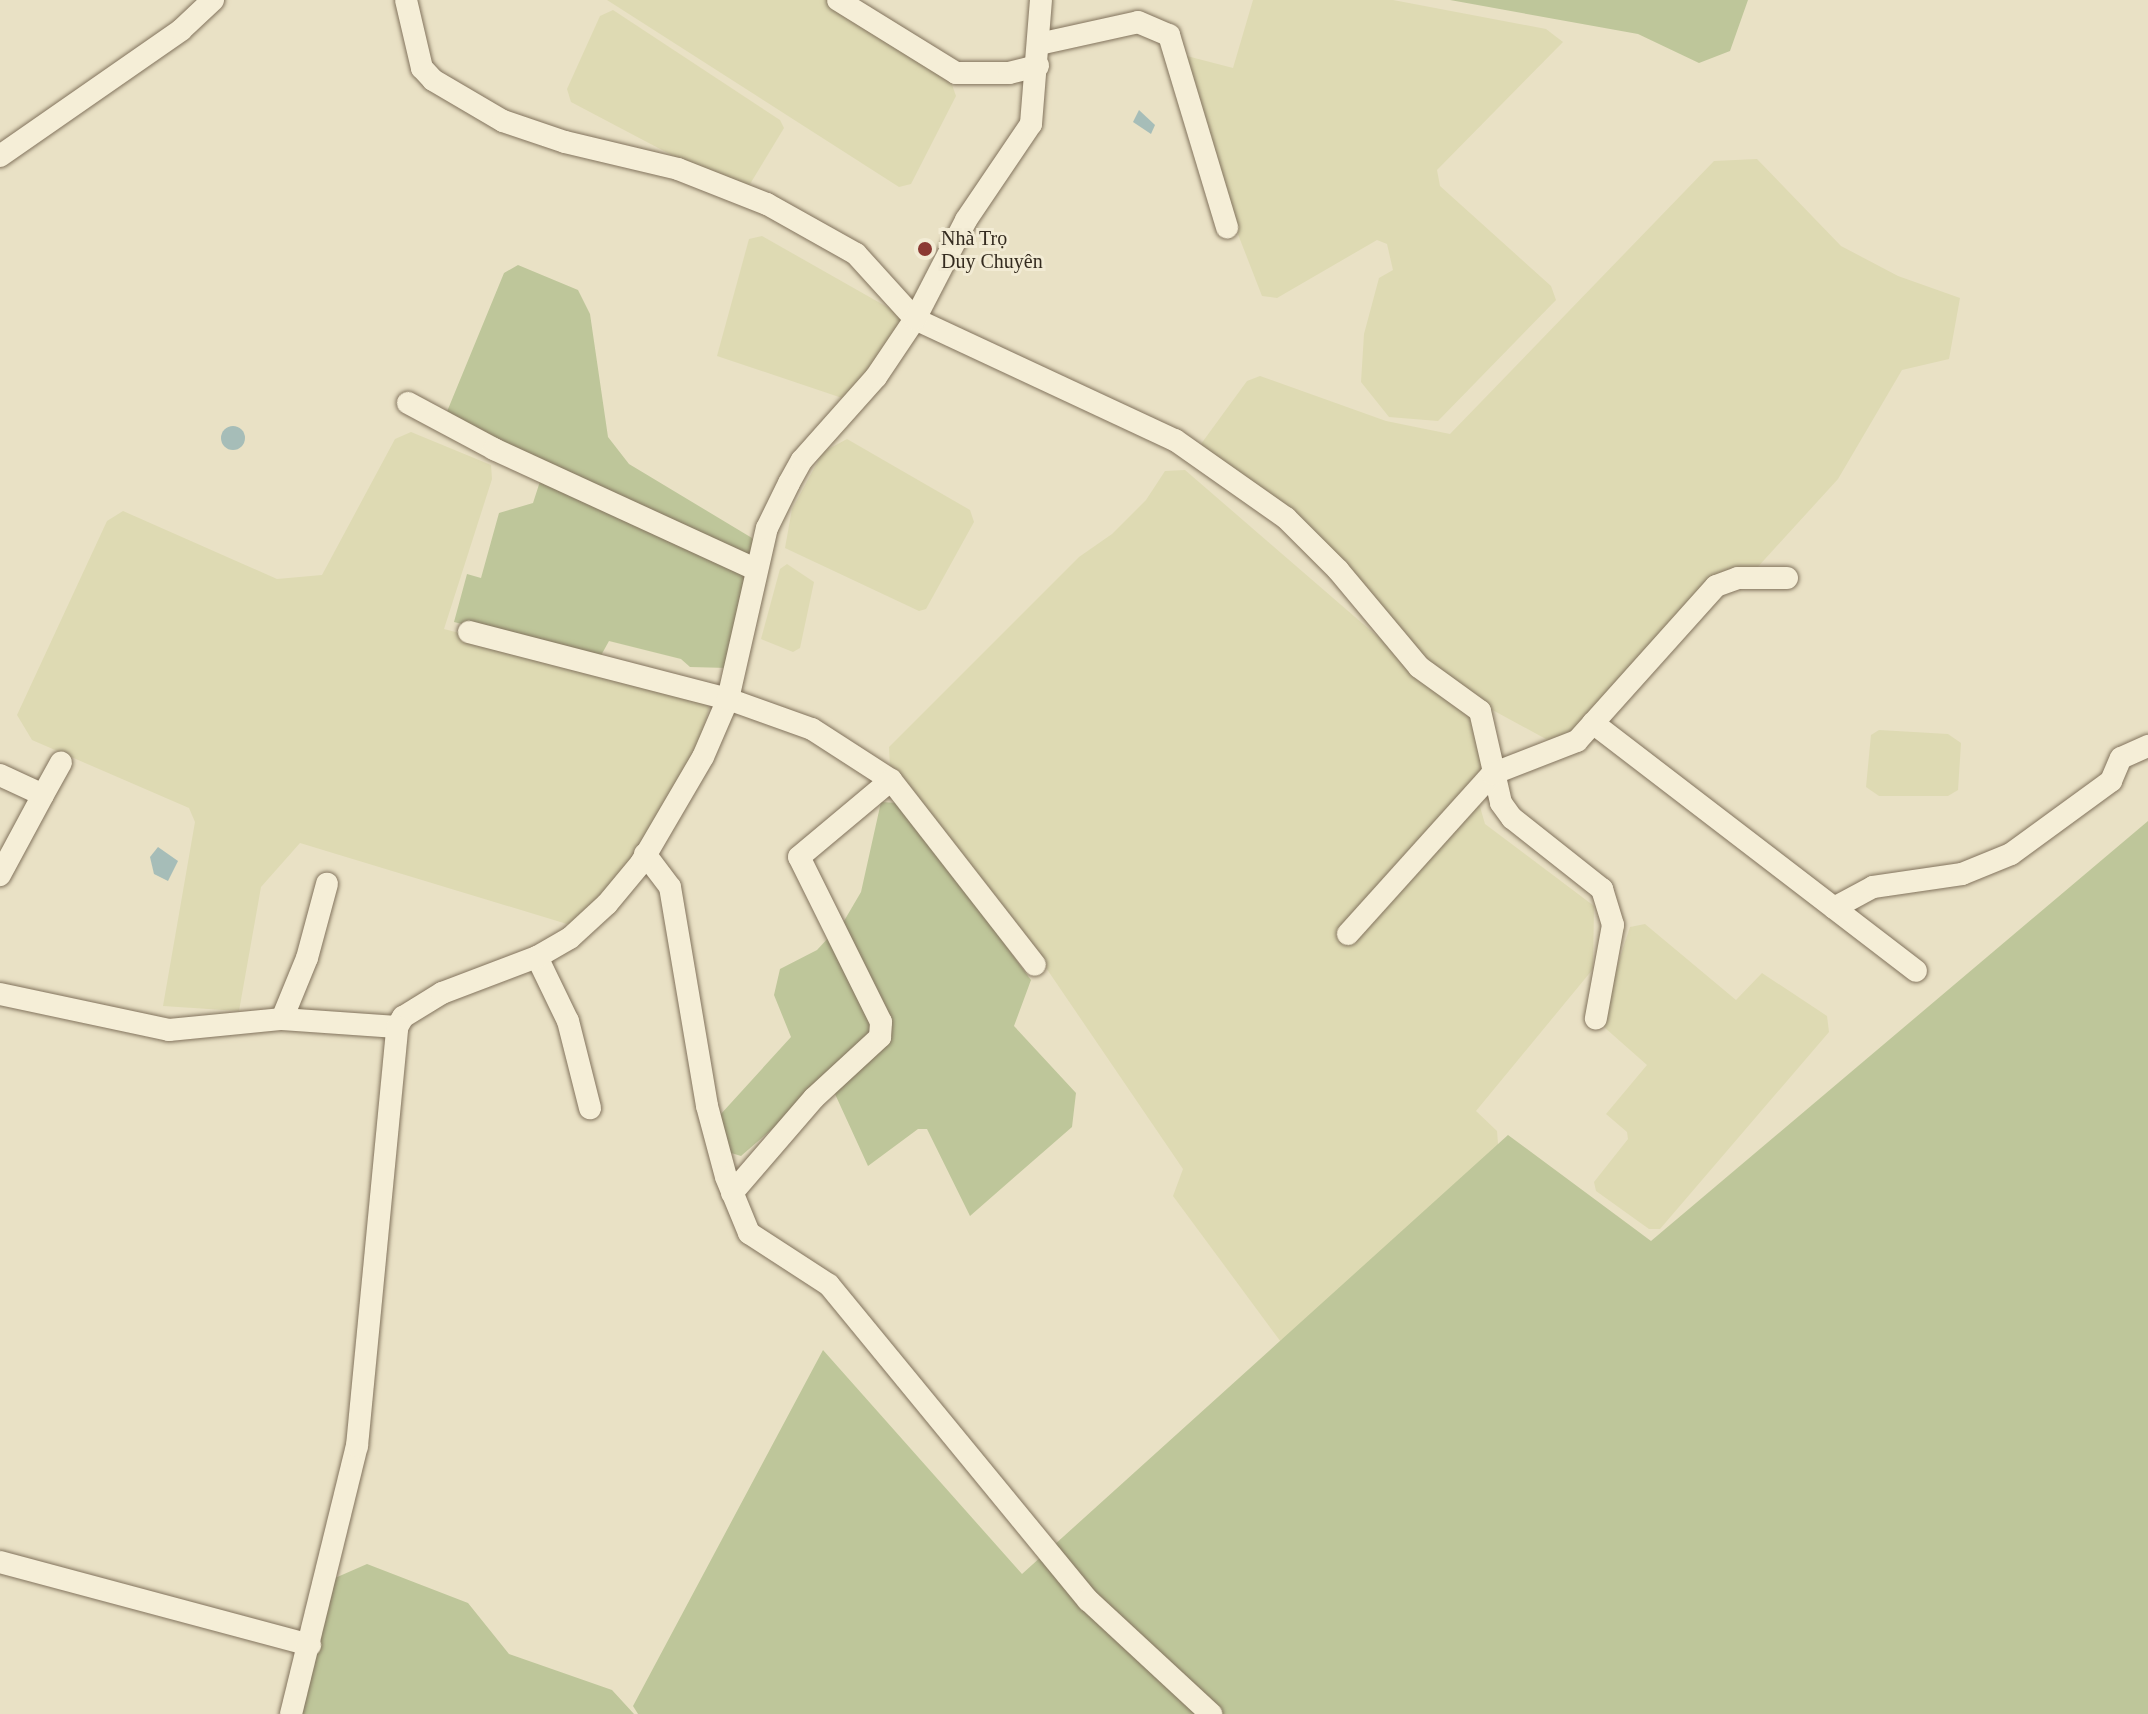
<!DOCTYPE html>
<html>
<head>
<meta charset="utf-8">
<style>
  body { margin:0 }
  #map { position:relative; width:2148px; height:1714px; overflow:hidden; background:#e9e1c5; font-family:"Times New Roman",serif }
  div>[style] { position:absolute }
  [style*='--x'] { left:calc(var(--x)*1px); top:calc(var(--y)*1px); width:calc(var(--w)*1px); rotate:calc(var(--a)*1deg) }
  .farmland>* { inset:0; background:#dedab3 }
  .green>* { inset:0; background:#bec69a }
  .water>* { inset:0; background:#a6bdb8 }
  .round { border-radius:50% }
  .roads { filter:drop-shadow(0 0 2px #82735d) drop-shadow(0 0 2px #82735d) }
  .minor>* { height:22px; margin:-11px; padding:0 11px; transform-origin:11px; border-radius:11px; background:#f5eed7 }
  .dots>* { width:22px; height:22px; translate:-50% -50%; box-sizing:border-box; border:4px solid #f2ebd4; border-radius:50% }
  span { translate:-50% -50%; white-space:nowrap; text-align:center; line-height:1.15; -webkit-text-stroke:6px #f2ebd4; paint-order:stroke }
  .poi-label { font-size:20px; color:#342b1f }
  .left { translate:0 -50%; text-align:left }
</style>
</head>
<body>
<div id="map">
  <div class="farmland">
    <i style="clip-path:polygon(607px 0,830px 0,950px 79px,956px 96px,911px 184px,899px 187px)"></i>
    <i style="clip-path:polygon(1253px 0,1393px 0,1546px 29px,1563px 42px,1437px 170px,1440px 186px,1551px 286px,1556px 300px,1438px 421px,1389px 417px,1361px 382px,1364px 334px,1379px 278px,1393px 270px,1387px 244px,1377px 240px,1277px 298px,1262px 296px,1199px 134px,1183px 55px,1233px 68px)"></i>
    <i style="clip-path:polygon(613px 10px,780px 120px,784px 128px,747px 189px,736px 189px,571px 102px,567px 89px,600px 16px)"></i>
    <i style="clip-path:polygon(1757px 159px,1841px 246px,1898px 276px,1960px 298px,1949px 359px,1902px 370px,1838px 479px,1755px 570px,1728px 573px,1572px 736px,1555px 744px,1465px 695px,1206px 455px,1201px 444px,1247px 381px,1260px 376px,1386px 421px,1450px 434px,1714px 161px)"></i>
    <i style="clip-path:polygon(762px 236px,903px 316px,903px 327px,848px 400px,717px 356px,749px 239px)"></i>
    <i style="clip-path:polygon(411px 432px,491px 465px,492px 479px,444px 629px,702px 695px,709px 708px,701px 738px,632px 868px,589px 918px,567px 924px,300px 843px,261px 887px,239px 1011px,163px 1006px,195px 822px,189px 808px,32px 740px,17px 715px,107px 521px,123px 511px,277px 579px,322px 575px,395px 439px)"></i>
    <i style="clip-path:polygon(847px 439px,970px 510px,974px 522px,926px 609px,919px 611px,785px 548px,792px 509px,823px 452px)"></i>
    <i style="clip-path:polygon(1185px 470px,1473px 719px,1484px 765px,1474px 786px,1485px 824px,1594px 906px,1593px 969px,1476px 1111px,1497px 1131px,1501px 1182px,1295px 1361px,1173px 1196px,1183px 1169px,1023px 934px,890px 767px,889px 747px,1079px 557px,1112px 534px,1146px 500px,1165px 471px)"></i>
    <i style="clip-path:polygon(787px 564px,814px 582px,800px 648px,793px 652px,761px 639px,780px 569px)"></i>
    <i style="clip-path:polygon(1879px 730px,1948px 734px,1961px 743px,1958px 790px,1948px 796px,1879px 796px,1866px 787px,1871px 735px)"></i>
    <i style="clip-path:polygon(1645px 924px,1736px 1000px,1762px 973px,1827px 1016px,1829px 1032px,1660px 1229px,1649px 1229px,1596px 1191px,1594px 1182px,1628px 1139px,1627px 1132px,1606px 1114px,1647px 1065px,1604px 1027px,1601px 1015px,1630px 927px)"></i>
  </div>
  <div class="green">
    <i style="clip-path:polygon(1450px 0,1748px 0,1730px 51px,1699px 63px,1638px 34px)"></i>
    <i style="clip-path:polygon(518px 265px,578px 290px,590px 314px,608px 437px,629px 464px,752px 538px,756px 547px,728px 668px,690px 667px,681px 659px,609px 641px,599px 659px,454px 622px,467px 574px,481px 578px,499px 513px,533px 503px,545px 466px,446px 414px,504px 273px)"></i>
    <i style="clip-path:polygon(881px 802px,899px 803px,908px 813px,1031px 980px,1014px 1026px,1076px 1093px,1072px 1127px,970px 1216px,927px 1129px,918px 1129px,868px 1166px,835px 1094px,817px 1090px,741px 1156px,728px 1152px,720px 1115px,791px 1037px,774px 995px,780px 969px,817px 950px,844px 921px,861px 892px)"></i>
    <i style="clip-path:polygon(2148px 821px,2148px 1714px,638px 1714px,633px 1706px,823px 1350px,1022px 1574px,1508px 1135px,1651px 1241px)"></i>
    <i style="clip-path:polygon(367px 1564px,468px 1603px,509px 1654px,612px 1690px,634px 1714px,299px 1714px,335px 1578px)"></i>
  </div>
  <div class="water">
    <i style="clip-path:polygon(1139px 110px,1155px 125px,1151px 134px,1133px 122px)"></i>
    <i class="round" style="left:221px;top:426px;width:24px;height:24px"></i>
    <i style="clip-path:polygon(158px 847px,178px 861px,168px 881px,154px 874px,150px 857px)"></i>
  </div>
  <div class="roads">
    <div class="minor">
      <i style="--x:406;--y:0;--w:70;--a:76.8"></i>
      <i style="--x:422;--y:68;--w:16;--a:47"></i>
      <i style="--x:433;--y:80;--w:81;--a:30.4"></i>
      <i style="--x:503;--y:121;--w:65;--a:18.7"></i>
      <i style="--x:565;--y:142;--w:116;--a:13.4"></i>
      <i style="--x:678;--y:169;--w:96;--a:21.5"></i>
      <i style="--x:767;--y:204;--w:102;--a:29.3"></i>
      <i style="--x:856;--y:254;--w:88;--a:47.8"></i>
      <i style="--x:915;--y:319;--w:287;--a:25"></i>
      <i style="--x:1175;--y:440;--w:136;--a:35.1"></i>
      <i style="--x:1286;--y:518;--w:74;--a:45"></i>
      <i style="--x:1338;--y:570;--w:126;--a:50.1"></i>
      <i style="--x:1419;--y:667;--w:75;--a:35.8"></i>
      <i style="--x:1480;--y:711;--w:94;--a:77.1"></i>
      <i style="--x:1501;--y:803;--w:19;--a:54"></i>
      <i style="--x:1512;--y:818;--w:115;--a:38.3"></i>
      <i style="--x:1602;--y:889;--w:38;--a:73"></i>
      <i style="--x:1613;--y:925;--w:95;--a:100.4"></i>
      <i style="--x:838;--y:0;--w:139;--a:31.7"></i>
      <i style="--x:956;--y:73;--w:53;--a:0"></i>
      <i style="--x:1009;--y:73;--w:30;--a:-14"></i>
      <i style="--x:1039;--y:44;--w:101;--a:-12.5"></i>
      <i style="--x:1138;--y:22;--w:34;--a:23"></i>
      <i style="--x:1169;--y:35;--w:201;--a:73.2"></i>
      <i style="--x:0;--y:156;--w:221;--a:-34.8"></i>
      <i style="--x:181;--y:30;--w:44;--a:-43.2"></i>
      <i style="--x:408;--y:403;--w:98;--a:28.1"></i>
      <i style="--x:494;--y:449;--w:287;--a:24.7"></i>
      <i style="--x:469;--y:632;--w:268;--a:14.5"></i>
      <i style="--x:728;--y:699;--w:89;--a:19.7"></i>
      <i style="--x:812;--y:729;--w:94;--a:32.8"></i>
      <i style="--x:891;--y:780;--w:234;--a:52.1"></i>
      <i style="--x:1593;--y:723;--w:407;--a:37.5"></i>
      <i style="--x:0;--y:775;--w:47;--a:24.9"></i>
      <i style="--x:43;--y:795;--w:91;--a:118.3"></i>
      <i style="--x:43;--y:795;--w:37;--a:-61"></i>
      <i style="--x:645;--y:854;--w:41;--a:52.9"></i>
      <i style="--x:670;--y:887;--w:222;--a:80.4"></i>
      <i style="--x:707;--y:1106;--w:73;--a:75"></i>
      <i style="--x:726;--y:1177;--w:61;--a:67.7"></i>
      <i style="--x:749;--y:1233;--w:95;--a:33"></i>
      <i style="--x:829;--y:1285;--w:408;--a:50.6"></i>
      <i style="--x:1088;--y:1600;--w:168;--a:42.8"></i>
      <i style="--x:1834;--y:908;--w:44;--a:-28.3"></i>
      <i style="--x:1873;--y:887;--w:90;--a:-8.3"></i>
      <i style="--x:1962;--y:874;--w:53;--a:-22.2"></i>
      <i style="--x:2011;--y:854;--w:124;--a:-36.1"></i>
      <i style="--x:2111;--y:781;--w:25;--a:-67"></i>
      <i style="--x:2121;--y:758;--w:30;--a:-24"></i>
      <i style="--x:1348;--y:934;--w:215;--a:-48"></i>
      <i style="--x:1492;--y:774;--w:91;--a:-21.2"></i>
      <i style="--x:1577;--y:741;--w:208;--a:-48.1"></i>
      <i style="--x:1716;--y:586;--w:23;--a:-20"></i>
      <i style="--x:1738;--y:578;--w:49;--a:0"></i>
      <i style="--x:537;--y:957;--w:71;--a:64.2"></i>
      <i style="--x:568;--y:1021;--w:90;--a:75.8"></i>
      <i style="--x:0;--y:994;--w:173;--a:12"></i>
      <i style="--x:169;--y:1030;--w:114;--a:-5.6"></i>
      <i style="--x:282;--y:1019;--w:115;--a:4"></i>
      <i style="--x:397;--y:1027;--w:12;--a:-59"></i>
      <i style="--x:403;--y:1017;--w:46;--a:-31.6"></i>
      <i style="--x:442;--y:993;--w:102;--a:-20.8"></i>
      <i style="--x:537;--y:957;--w:38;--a:-30"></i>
      <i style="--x:570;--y:938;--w:50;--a:-42.6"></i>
      <i style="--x:607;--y:904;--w:53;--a:-50.3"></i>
      <i style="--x:641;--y:863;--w:123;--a:-59.7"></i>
      <i style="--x:703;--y:757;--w:63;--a:-66.7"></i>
      <i style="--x:728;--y:699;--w:175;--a:-77.2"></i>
      <i style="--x:767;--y:528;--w:50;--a:-63.9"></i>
      <i style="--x:789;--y:483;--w:26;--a:-61"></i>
      <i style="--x:802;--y:460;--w:111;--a:-48.3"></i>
      <i style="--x:876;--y:377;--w:70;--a:-56.1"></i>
      <i style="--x:915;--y:319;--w:111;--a:-62.7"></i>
      <i style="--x:966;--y:220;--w:116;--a:-55.9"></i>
      <i style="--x:1031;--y:124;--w:124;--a:-85.4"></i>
      <i style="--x:282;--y:1019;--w:66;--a:-67.7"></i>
      <i style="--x:307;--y:958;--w:77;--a:-74.9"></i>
      <i style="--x:732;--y:1193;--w:125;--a:-49.2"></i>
      <i style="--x:814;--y:1098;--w:90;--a:-42.7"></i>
      <i style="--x:880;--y:1037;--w:15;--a:-86"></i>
      <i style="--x:881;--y:1022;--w:184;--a:-116.4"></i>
      <i style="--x:799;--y:857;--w:120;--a:-39.9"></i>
      <i style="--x:0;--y:1562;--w:321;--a:15"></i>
      <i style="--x:291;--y:1714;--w:276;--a:-76.2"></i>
      <i style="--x:357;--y:1446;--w:421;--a:-84.5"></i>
    </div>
  </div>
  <div class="dots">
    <i style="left:925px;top:249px;background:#8b3933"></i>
  </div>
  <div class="poi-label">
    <span class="left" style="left:941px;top:250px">Nhà Trọ<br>Duy Chuyên</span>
  </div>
</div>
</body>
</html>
